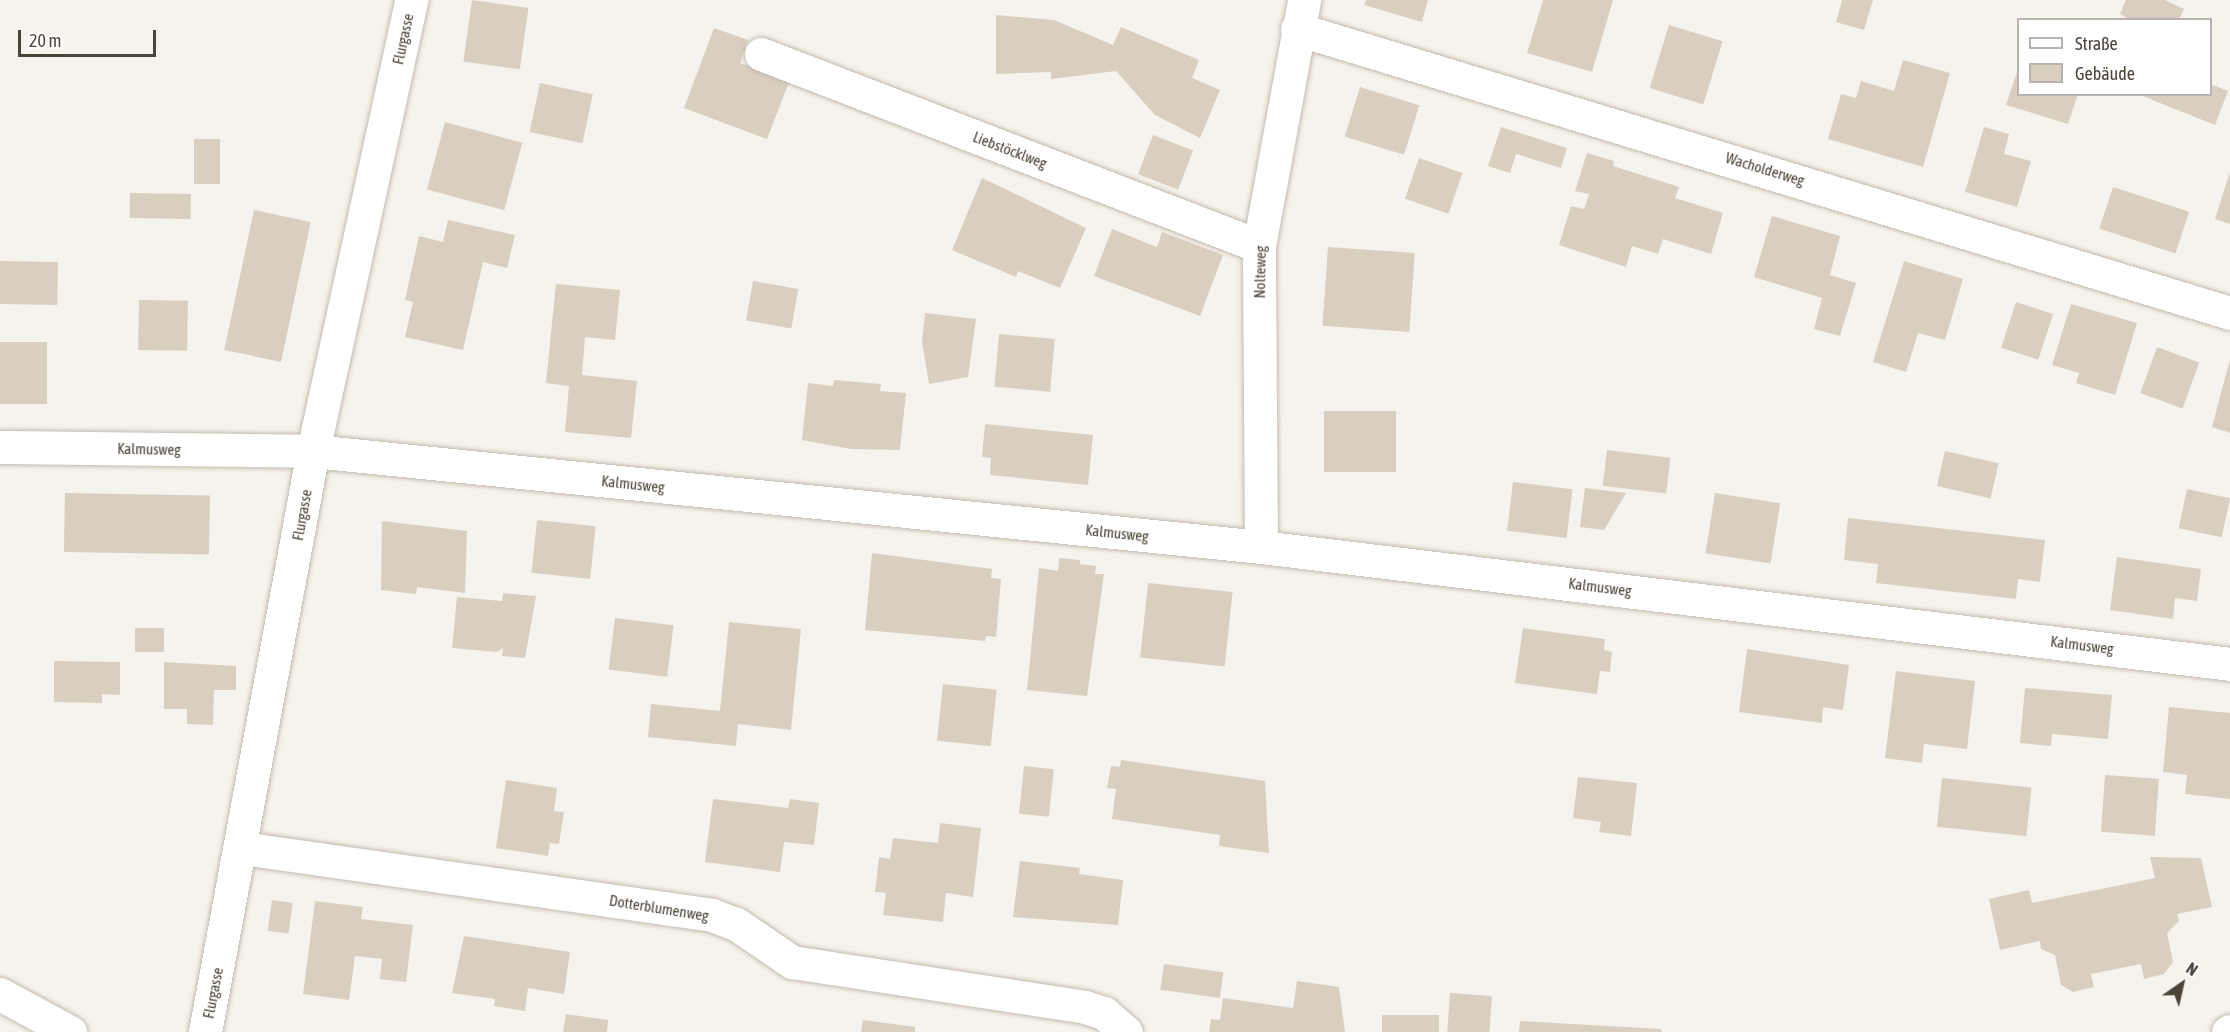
<!DOCTYPE html>
<html>
<head>
<meta charset="utf-8">
<style>
  body { margin:0 }
  #map { position:relative; width:2230px; height:1032px; overflow:hidden; background:#f6f3ec; font-family:"Asap Condensed",sans-serif }
  div>[style] { position:absolute }
  [style*='--x'] { left:calc(var(--x)*1px); top:calc(var(--y)*1px); width:calc(var(--w)*1px); rotate:calc(var(--a)*1deg) }
  .building>* { inset:0; background:#d8cfc1; transform-origin:0 0 }
  .roads { filter:drop-shadow(0 0 2px #c2bbae) drop-shadow(0 0 2px #c2bbae) }
  .minor>* { height:33px; margin:-16.5px; padding:0 16.5px; transform-origin:16.5px; border-radius:16.5px; background:#fff }
  span { translate:-50% -50%; white-space:nowrap; text-align:center; line-height:1.15; -webkit-text-stroke:5px #fff; paint-order:stroke }
  .street-label { font-size:15px; color:#4b4439 }
  .legend { position:absolute; left:2017px; top:18px; width:195px; height:78px; box-sizing:border-box; background:#fff; border:2px solid #b7b4b0; margin:0; padding:8px 10px; list-style:none; font-size:18px; color:#4b4439 }
  .legend li { display:flex; align-items:center; gap:12px; height:30px }
  .legend b { width:30px; border:2px solid #b7b4b0 }
  .north { position:absolute; left:2152px; top:954px; width:60px; height:60px; -webkit-text-stroke:4px #fff; paint-order:stroke; rotate:34deg; font-size:16px; font-weight:700; line-height:24px; text-align:center; color:#4b4439 }
  .north::after { content:''; display:block; margin:auto; width:21px; height:27px; background:#4b4439; clip-path:polygon(50% 0,100% 100%,50% 72%,0 100%) }
  .scale { position:absolute; left:18px; top:30px; width:138px; height:27px; box-sizing:border-box; border:3px solid #4b4439; border-top:0; padding-left:8px; font-size:18px; line-height:21px; white-space:nowrap; color:#4b4439; -webkit-text-stroke:4px #fff; paint-order:stroke }
</style>
</head>
<body>
<div id="map">
  <div class="building">
    <i style="left:472px;top:0;width:57px;height:62px;rotate:8deg"></i>
    <i style="clip-path:polygon(1366px 0,1428px 0,1422px 22px,1364px 5px)"></i>
    <i style="clip-path:polygon(1543px 0,1613px 0,1592px 72px,1527px 53px)"></i>
    <i style="clip-path:polygon(1842px 0,1873px 0,1864px 30px,1836px 22px)"></i>
    <i style="clip-path:polygon(2126px 0,2165px 0,2184px 9px,2179px 20px,2130px 20px,2120px 14px)"></i>
    <i style="clip-path:polygon(996px 15px,1054px 20px,1113px 45px,1121px 27px,1199px 60px,1192px 78px,1220px 90px,1200px 138px,1155px 115px,1116px 71px,1051px 79px,1051px 72px,996px 74px)"></i>
    <i style="left:1669px;top:25px;width:56px;height:66px;rotate:17deg"></i>
    <i style="clip-path:polygon(714px 28px,748px 40px,740px 63px,789px 82px,767px 139px,684px 108px)"></i>
    <i style="clip-path:polygon(1903px 60px,1950px 73px,1923px 167px,1828px 139px,1841px 94px,1856px 98px,1861px 81px,1894px 91px)"></i>
    <i style="clip-path:polygon(2018px 69px,2018px 94px,2078px 94px,2068px 124px,2006px 105px)"></i>
    <i style="left:540px;top:83px;width:54px;height:50px;rotate:12deg"></i>
    <i style="clip-path:polygon(2210px 84px,2228px 91px,2215px 125px,2140px 95px,2210px 94px)"></i>
    <i style="left:1360px;top:87px;width:62px;height:52px;rotate:17deg"></i>
    <i style="left:445px;top:122px;width:80px;height:70px;rotate:15deg"></i>
    <i style="clip-path:polygon(1501px 127px,1567px 148px,1561px 168px,1516px 154px,1510px 173px,1488px 166px)"></i>
    <i style="clip-path:polygon(1984px 127px,2009px 134px,2004px 154px,2031px 161px,2017px 207px,1965px 192px)"></i>
    <i style="left:1153px;top:135px;width:43px;height:42px;rotate:21deg"></i>
    <i style="left:194px;top:139px;width:26px;height:45px"></i>
    <i style="clip-path:polygon(1587px 153px,1614px 161px,1613px 166px,1679px 187px,1675px 198px,1723px 213px,1711px 254px,1663px 239px,1658px 254px,1632px 246px,1626px 267px,1559px 245px,1571px 206px,1584px 209px,1589px 194px,1575px 191px)"></i>
    <i style="left:1419px;top:158px;width:46px;height:43px;rotate:19deg"></i>
    <i style="clip-path:polygon(2230px 172px,2230px 224px,2215px 219px)"></i>
    <i style="clip-path:polygon(982px 178px,1086px 228px,1060px 288px,1018px 271px,1016px 277px,952px 250px)"></i>
    <i style="left:2113px;top:187px;width:80px;height:44px;rotate:18deg"></i>
    <i style="left:130px;top:193px;width:61px;height:25px;rotate:1deg"></i>
    <i style="left:254px;top:210px;width:58px;height:143px;rotate:12deg"></i>
    <i style="clip-path:polygon(1772px 216px,1840px 236px,1830px 275px,1856px 283px,1840px 336px,1814px 329px,1822px 298px,1754px 277px)"></i>
    <i style="clip-path:polygon(448px 220px,515px 235px,507px 268px,483px 262px,463px 350px,405px 337px,413px 302px,405px 300px,419px 236px,443px 242px)"></i>
    <i style="clip-path:polygon(1112px 229px,1157px 247px,1162px 232px,1223px 255px,1200px 316px,1094px 276px)"></i>
    <i style="left:1328px;top:247px;width:87px;height:79px;rotate:4deg"></i>
    <i style="left:0;top:261px;width:58px;height:43px;rotate:1deg"></i>
    <i style="clip-path:polygon(1904px 261px,1963px 279px,1945px 340px,1918px 333px,1906px 372px,1873px 362px)"></i>
    <i style="left:753px;top:281px;width:46px;height:40px;rotate:10deg"></i>
    <i style="clip-path:polygon(556px 284px,620px 290px,615px 340px,585px 337px,582px 375px,637px 381px,631px 438px,565px 432px,569px 386px,546px 383px)"></i>
    <i style="left:139px;top:300px;width:49px;height:50px;rotate:1deg"></i>
    <i style="left:2016px;top:302px;width:39px;height:48px;rotate:18deg"></i>
    <i style="clip-path:polygon(2071px 304px,2137px 323px,2115px 395px,2076px 383px,2079px 373px,2052px 365px)"></i>
    <i style="clip-path:polygon(925px 313px,976px 319px,968px 377px,929px 384px,922px 342px)"></i>
    <i style="left:999px;top:334px;width:56px;height:53px;rotate:5deg"></i>
    <i style="left:0;top:342px;width:47px;height:62px"></i>
    <i style="left:2157px;top:347px;width:45px;height:49px;rotate:20deg"></i>
    <i style="clip-path:polygon(2230px 359px,2230px 433px,2212px 427px)"></i>
    <i style="clip-path:polygon(834px 380px,881px 384px,880px 391px,906px 393px,900px 450px,851px 449px,802px 440px,808px 383px,833px 386px)"></i>
    <i style="left:1324px;top:411px;width:72px;height:61px"></i>
    <i style="clip-path:polygon(985px 424px,1093px 435px,1088px 485px,990px 475px,991px 458px,982px 457px)"></i>
    <i style="left:1607px;top:450px;width:64px;height:36px;rotate:7deg"></i>
    <i style="left:1945px;top:451px;width:55px;height:36px;rotate:13deg"></i>
    <i style="left:1513px;top:482px;width:60px;height:49px;rotate:7deg"></i>
    <i style="clip-path:polygon(1585px 488px,1626px 493px,1604px 530px,1580px 527px)"></i>
    <i style="left:2187px;top:489px;width:44px;height:40px;rotate:12deg"></i>
    <i style="left:65px;top:493px;width:145px;height:59px;rotate:1deg"></i>
    <i style="left:1715px;top:493px;width:66px;height:61px;rotate:9deg"></i>
    <i style="clip-path:polygon(1848px 518px,2045px 540px,2040px 582px,2018px 579px,2016px 599px,1876px 583px,1878px 564px,1844px 560px)"></i>
    <i style="left:537px;top:520px;width:59px;height:53px;rotate:6deg"></i>
    <i style="clip-path:polygon(382px 521px,467px 531px,465px 593px,417px 587px,416px 594px,381px 590px)"></i>
    <i style="clip-path:polygon(872px 553px,992px 569px,991px 578px,1001px 579px,996px 637px,986px 636px,985px 641px,865px 630px)"></i>
    <i style="clip-path:polygon(2117px 557px,2201px 569px,2197px 601px,2175px 598px,2173px 619px,2110px 610px)"></i>
    <i style="clip-path:polygon(1059px 558px,1080px 560px,1080px 564px,1096px 566px,1095px 574px,1104px 574px,1087px 696px,1027px 690px,1039px 568px,1058px 571px)"></i>
    <i style="left:1148px;top:583px;width:85px;height:75px;rotate:6deg"></i>
    <i style="clip-path:polygon(503px 593px,536px 596px,525px 658px,502px 656px,503px 648px,497px 652px,452px 648px,457px 597px,502px 601px)"></i>
    <i style="left:615px;top:618px;width:59px;height:52px;rotate:7deg"></i>
    <i style="clip-path:polygon(729px 622px,801px 629px,791px 730px,738px 724px,736px 746px,648px 737px,651px 704px,720px 711px)"></i>
    <i style="left:135px;top:628px;width:29px;height:24px"></i>
    <i style="clip-path:polygon(1523px 628px,1605px 639px,1604px 650px,1612px 652px,1610px 672px,1600px 671px,1597px 694px,1515px 683px)"></i>
    <i style="clip-path:polygon(1747px 649px,1849px 665px,1843px 710px,1823px 707px,1822px 723px,1739px 712px)"></i>
    <i style="clip-path:polygon(54px 661px,120px 662px,120px 695px,102px 694px,102px 703px,54px 702px)"></i>
    <i style="clip-path:polygon(164px 662px,236px 666px,236px 690px,214px 690px,213px 725px,187px 724px,187px 709px,164px 709px)"></i>
    <i style="clip-path:polygon(1896px 671px,1975px 681px,1967px 749px,1924px 744px,1922px 763px,1885px 758px)"></i>
    <i style="left:943px;top:684px;width:54px;height:57px;rotate:6deg"></i>
    <i style="clip-path:polygon(2025px 688px,2112px 695px,2108px 739px,2052px 734px,2051px 746px,2020px 743px)"></i>
    <i style="clip-path:polygon(2169px 707px,2230px 713px,2230px 799px,2185px 794px,2187px 775px,2163px 772px)"></i>
    <i style="clip-path:polygon(1121px 760px,1265px 781px,1269px 853px,1219px 846px,1220px 835px,1112px 819px,1116px 789px,1107px 788px,1111px 766px,1120px 767px)"></i>
    <i style="left:1024px;top:766px;width:30px;height:48px;rotate:6deg"></i>
    <i style="left:2105px;top:775px;width:54px;height:57px;rotate:4deg"></i>
    <i style="clip-path:polygon(1578px 777px,1637px 783px,1631px 836px,1599px 832px,1601px 822px,1573px 818px)"></i>
    <i style="left:1942px;top:778px;width:90px;height:49px;rotate:6deg"></i>
    <i style="clip-path:polygon(506px 780px,557px 788px,554px 811px,564px 812px,559px 844px,550px 843px,548px 856px,496px 848px)"></i>
    <i style="clip-path:polygon(713px 799px,788px 808px,790px 799px,819px 803px,814px 845px,784px 842px,780px 872px,705px 862px)"></i>
    <i style="clip-path:polygon(940px 823px,981px 828px,973px 897px,946px 893px,943px 922px,883px 915px,886px 893px,875px 892px,879px 857px,890px 859px,893px 838px,938px 843px)"></i>
    <i style="clip-path:polygon(2150px 857px,2201px 858px,2212px 907px,2177px 914px,2179px 921px,2167px 933px,2173px 962px,2164px 974px,2144px 979px,2141px 964px,2091px 974px,2094px 987px,2073px 992px,2061px 985px,2055px 955px,2041px 949px,2040px 941px,2000px 950px,1989px 899px,2029px 890px,2032px 903px,2155px 878px)"></i>
    <i style="clip-path:polygon(1020px 861px,1080px 868px,1079px 874px,1123px 880px,1118px 925px,1013px 917px)"></i>
    <i style="left:272px;top:900px;width:21px;height:31px;rotate:8deg"></i>
    <i style="clip-path:polygon(315px 901px,363px 907px,361px 919px,413px 925px,406px 982px,380px 979px,382px 959px,355px 956px,349px 1000px,303px 994px)"></i>
    <i style="clip-path:polygon(464px 936px,570px 952px,564px 994px,528px 988px,525px 1011px,494px 1006px,495px 999px,452px 993px)"></i>
    <i style="left:1164px;top:964px;width:60px;height:26px;rotate:8deg"></i>
    <i style="clip-path:polygon(1297px 981px,1339px 987px,1345px 1032px,1209px 1032px,1211px 1019px,1220px 1020px,1223px 998px,1293px 1008px)"></i>
    <i style="left:1450px;top:993px;width:42px;height:39px;rotate:4deg"></i>
    <i style="clip-path:polygon(566px 1014px,608px 1020px,607px 1032px,563px 1032px)"></i>
    <i style="left:1439px;top:1015px;width:17px;height:57px;rotate:90deg"></i>
    <i style="clip-path:polygon(863px 1020px,915px 1027px,915px 1032px,861px 1032px)"></i>
    <i style="clip-path:polygon(1520px 1021px,1661px 1029px,1662px 1032px,1519px 1032px)"></i>
  </div>
  <div class="roads">
    <div class="minor">
      <i style="--x:1297;--y:29;--w:975;--a:16.93"></i>
      <i style="--x:761;--y:54;--w:534;--a:21.08"></i>
      <i style="--x:0;--y:447;--w:313;--a:0.7"></i>
      <i style="--x:313;--y:451;--w:953;--a:5.78"></i>
      <i style="--x:1261;--y:547;--w:976;--a:6.88"></i>
      <i style="--x:1261;--y:547;--w:301;--a:-90.4"></i>
      <i style="--x:1259;--y:246;--w:250;--a:-79.6"></i>
      <i style="--x:242;--y:848;--w:475;--a:8.1"></i>
      <i style="--x:712;--y:915;--w:26;--a:21"></i>
      <i style="--x:736;--y:924;--w:68;--a:34.2"></i>
      <i style="--x:792;--y:962;--w:296;--a:8.7"></i>
      <i style="--x:1085;--y:1007;--w:20;--a:18"></i>
      <i style="--x:1104;--y:1013;--w:29;--a:41"></i>
      <i style="--x:0;--y:994;--w:80;--a:28.5"></i>
      <i style="--x:205;--y:1032;--w:591;--a:-79.47"></i>
      <i style="--x:313;--y:451;--w:462;--a:-77.7"></i>
      <i style="--x:2228;--y:1032;--w:2;--a:-27"></i>
    </div>
  </div>
  <div class="street-label">
    <span style="left:403px;top:39px;rotate:-78deg">Flurgasse</span>
    <span style="left:1010px;top:150px;rotate:21deg">Liebstöcklweg</span>
    <span style="left:1765px;top:169px;rotate:17deg">Wacholderweg</span>
    <span style="left:1260px;top:272px;rotate:-89deg">Nolteweg</span>
    <span style="left:149px;top:449px;rotate:1deg">Kalmusweg</span>
    <span style="left:633px;top:484px;rotate:6deg">Kalmusweg</span>
    <span style="left:302px;top:515px;rotate:-80deg">Flurgasse</span>
    <span style="left:1117px;top:533px;rotate:6deg">Kalmusweg</span>
    <span style="left:1600px;top:587px;rotate:7deg">Kalmusweg</span>
    <span style="left:2082px;top:645px;rotate:7deg">Kalmusweg</span>
    <span style="left:659px;top:908px;rotate:9deg">Dotterblumenweg</span>
    <span style="left:213px;top:993px;rotate:-79deg">Flurgasse</span>
  </div>
  <ul class="legend">
  <li><b style="height:8px;background:#fff"></b>Straße</li>
  <li><b style="height:16px;background:#d8cfc1"></b>Gebäude</li>
  </ul>
  <div class="north">N</div>
  <div class="scale">20 m</div>
</div>
</body>
</html>
